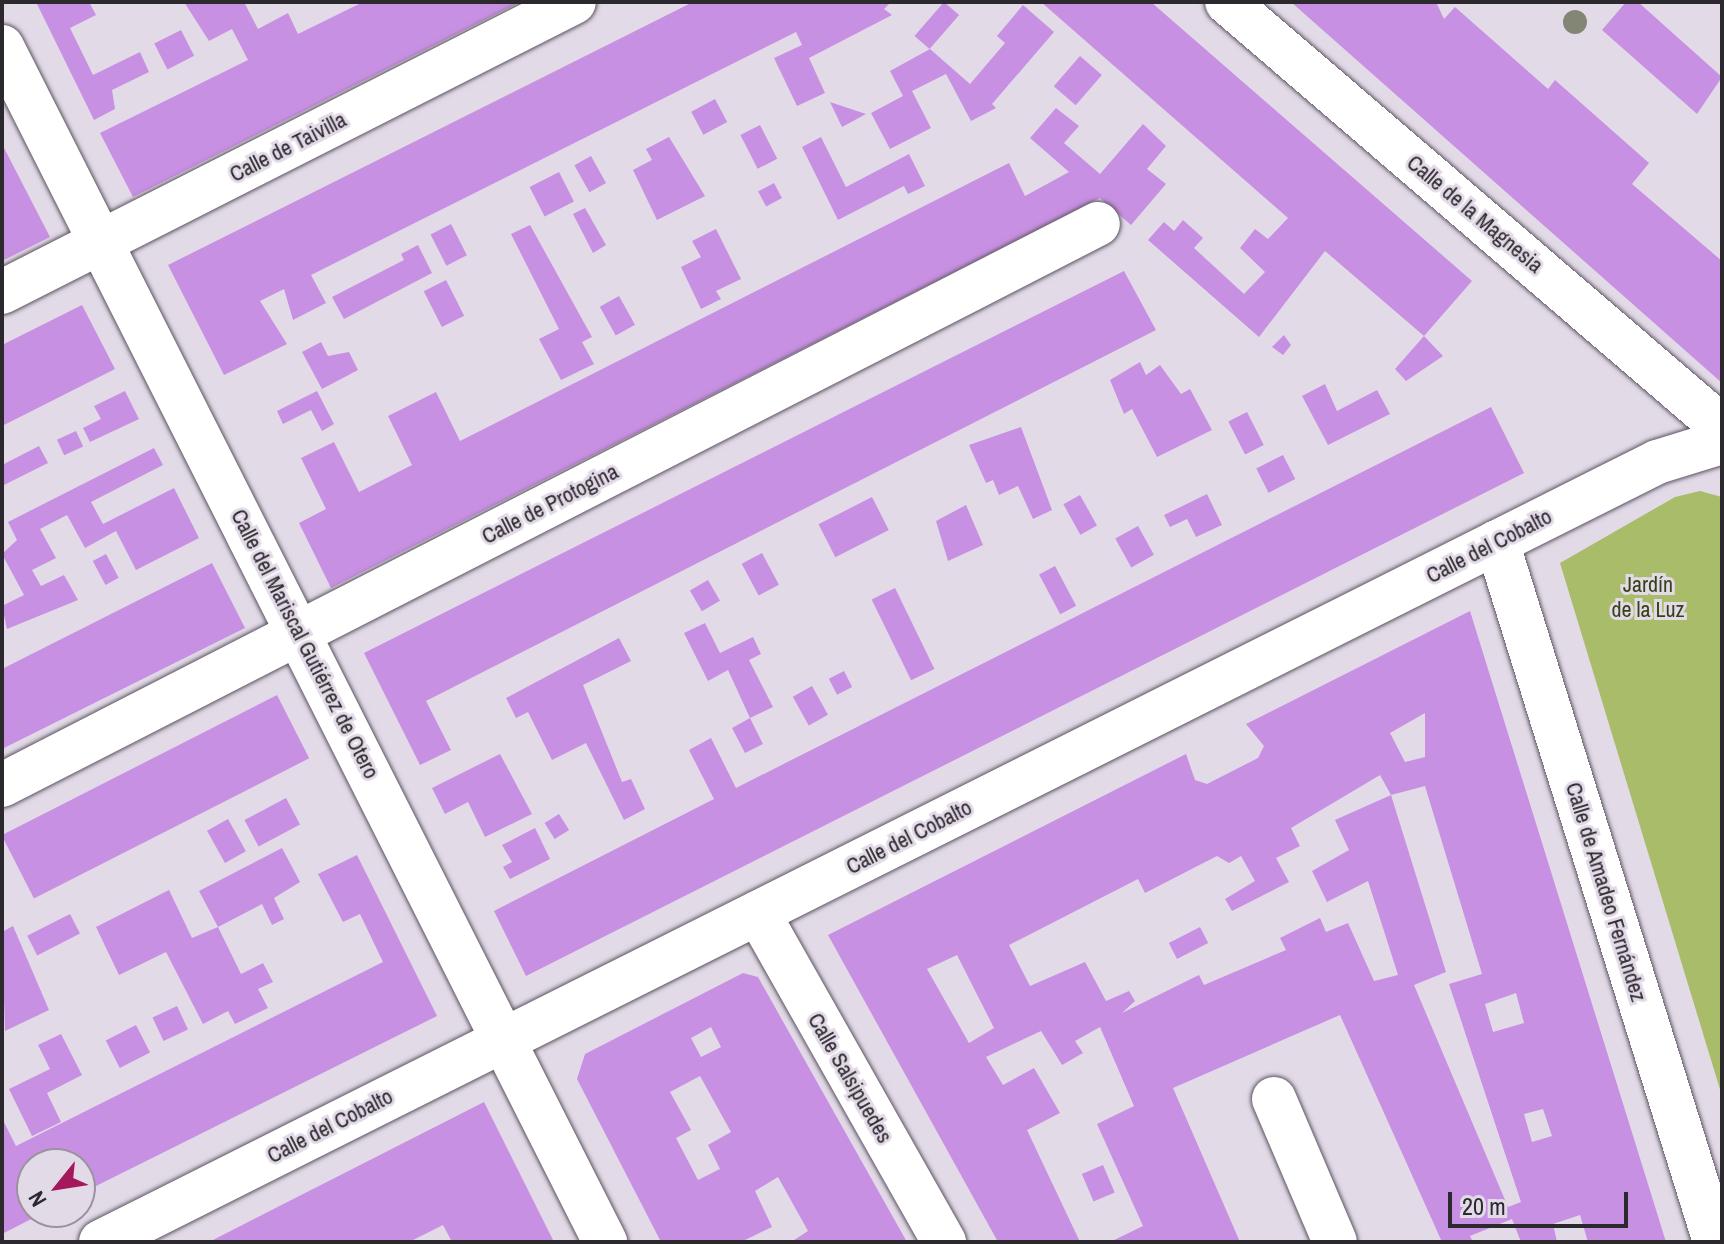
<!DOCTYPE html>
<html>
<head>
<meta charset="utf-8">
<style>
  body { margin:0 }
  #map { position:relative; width:1724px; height:1244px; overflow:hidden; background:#e3dae8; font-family:"Archivo Narrow",sans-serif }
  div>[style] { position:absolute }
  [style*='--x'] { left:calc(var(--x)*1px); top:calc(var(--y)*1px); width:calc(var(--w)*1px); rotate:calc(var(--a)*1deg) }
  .green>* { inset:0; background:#a8bc6a }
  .building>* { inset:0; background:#c890e2; transform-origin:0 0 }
  .roads { filter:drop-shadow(0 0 2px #5c5460) drop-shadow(0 0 2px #5c5460) }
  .street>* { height:44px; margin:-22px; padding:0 22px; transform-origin:22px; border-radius:22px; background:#fff }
  .trees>* { width:24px; height:24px; margin:-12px; border-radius:50%; background:#848675 }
  span { translate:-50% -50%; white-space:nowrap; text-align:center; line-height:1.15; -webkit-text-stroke:6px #e3dae8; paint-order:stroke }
  .street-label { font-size:22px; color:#2c292e }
  .park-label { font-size:22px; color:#374117 }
  .frame { position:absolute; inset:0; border:4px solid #2c292e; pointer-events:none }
  .north { position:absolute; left:16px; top:1148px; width:80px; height:80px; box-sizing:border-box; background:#e3dae8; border:2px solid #9a939e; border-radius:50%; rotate:240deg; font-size:22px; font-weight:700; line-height:32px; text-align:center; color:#2c292e }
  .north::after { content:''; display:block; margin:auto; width:28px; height:36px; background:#a5185c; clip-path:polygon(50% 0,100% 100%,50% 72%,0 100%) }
  .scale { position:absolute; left:1448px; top:1192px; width:180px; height:36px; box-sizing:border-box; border:4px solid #2c292e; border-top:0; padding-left:10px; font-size:24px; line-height:28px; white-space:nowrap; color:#2c292e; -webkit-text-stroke:6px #e3dae8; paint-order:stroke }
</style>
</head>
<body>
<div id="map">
  <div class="green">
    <i style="clip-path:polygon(1700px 491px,1722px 497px,1722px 1096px,1560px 563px,1675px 497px)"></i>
  </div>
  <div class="building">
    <i style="clip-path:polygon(36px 2px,89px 2px,96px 15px,70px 28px,93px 75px,140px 52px,149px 72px,112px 90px,115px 109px,94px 120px)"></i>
    <i style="clip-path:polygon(184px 2px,244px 2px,258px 29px,288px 13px,298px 34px,363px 2px,520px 2px,133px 197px,100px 133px,248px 60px,232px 29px,209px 41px)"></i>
    <i style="clip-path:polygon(693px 2px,891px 2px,884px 9px,892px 15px,809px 58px,825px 93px,797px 106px,774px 58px,802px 45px,796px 32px,311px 275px,326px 303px,293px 320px,284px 289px,260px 301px,287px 344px,224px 375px,168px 265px)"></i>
    <i style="left:944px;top:2px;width:20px;height:45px;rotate:41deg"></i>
    <i style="clip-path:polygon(1041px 2px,1151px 2px,1472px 281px,1424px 336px,1325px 251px,1259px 337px,1148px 240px,1164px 222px,1174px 231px,1183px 220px,1203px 238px,1194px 248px,1244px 294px,1265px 272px,1240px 248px,1255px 229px,1268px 239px,1288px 218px)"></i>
    <i style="clip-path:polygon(1291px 2px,1436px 2px,1444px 19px,1455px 7px,1548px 89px,1555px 80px,1649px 163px,1632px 184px,1722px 261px,1722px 383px)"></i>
    <i style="clip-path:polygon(1626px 2px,1638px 2px,1722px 77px,1697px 114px,1602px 30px)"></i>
    <i style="clip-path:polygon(1023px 5px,1054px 32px,992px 104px,996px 108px,971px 121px,946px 74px,912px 91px,931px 128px,890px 149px,871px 113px,903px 96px,890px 71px,930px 49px,970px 84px,1005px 43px,997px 36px)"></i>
    <i style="left:181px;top:30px;width:29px;height:30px;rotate:63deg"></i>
    <i style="left:1080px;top:56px;width:29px;height:40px;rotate:41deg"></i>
    <i style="left:715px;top:99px;width:26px;height:27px;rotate:62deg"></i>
    <i style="clip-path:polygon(830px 102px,866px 114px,842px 127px)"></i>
    <i style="clip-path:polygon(1056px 108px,1079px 126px,1064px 143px,1100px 174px,1143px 124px,1166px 146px,1147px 169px,1166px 184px,1131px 225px,1100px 198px,331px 588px,299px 523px,326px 509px,301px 458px,334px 442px,359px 492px,412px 465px,388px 416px,436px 392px,460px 441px,1009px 163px,1025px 196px,1069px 172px,1030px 138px)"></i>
    <i style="left:760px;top:125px;width:38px;height:22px;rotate:63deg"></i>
    <i style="clip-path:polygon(669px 137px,705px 196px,657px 220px,633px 170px,652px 160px,646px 149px)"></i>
    <i style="clip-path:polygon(821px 137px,846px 187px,909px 154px,925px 186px,908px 194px,904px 186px,838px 220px,802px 147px)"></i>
    <i style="clip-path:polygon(2px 144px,50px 237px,2px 261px)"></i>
    <i style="left:591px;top:156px;width:31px;height:19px;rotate:61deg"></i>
    <i style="left:559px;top:172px;width:33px;height:33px;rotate:63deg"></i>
    <i style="left:774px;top:183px;width:17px;height:18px;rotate:62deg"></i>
    <i style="clip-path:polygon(585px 208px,606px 245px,593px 253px,573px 214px)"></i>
    <i style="left:451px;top:224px;width:35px;height:23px;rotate:63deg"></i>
    <i style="clip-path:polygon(530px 225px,592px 337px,582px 342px,594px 364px,561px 380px,539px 339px,559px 329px,511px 234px)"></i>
    <i style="clip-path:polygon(716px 229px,741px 279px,716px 291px,721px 299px,701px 309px,681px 267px,701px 257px,692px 241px)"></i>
    <i style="clip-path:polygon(418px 245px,432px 273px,344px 319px,332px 297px,404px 260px,401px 254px)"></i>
    <i style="clip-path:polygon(1124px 271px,1156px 330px,426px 701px,451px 750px,420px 765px,364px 653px)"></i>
    <i style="left:446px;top:280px;width:40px;height:25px;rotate:63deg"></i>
    <i style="left:619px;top:296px;width:33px;height:22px;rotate:61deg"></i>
    <i style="clip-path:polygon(82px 305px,115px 369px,2px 426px,2px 345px)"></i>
    <i style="clip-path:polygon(1284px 335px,1291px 345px,1283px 355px,1272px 347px)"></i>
    <i style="clip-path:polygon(1424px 336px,1443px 356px,1406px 381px,1395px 369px)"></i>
    <i style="clip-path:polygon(321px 342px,328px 356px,349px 352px,358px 370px,322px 389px,302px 352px)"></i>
    <i style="clip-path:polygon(1140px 362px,1146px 375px,1160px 365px,1181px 394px,1190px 389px,1212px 430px,1157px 457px,1132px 409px,1124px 414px,1110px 380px)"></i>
    <i style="clip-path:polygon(1325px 384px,1337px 411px,1377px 390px,1390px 414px,1328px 445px,1302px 396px)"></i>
    <i style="clip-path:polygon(125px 391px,139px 419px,90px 442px,83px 428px,101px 419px,94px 406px)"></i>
    <i style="clip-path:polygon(317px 391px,334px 424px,322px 431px,311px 410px,283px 424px,277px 411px)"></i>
    <i style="clip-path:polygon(1491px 407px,1524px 473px,526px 976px,494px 911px,714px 799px,689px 750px,711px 738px,736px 788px)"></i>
    <i style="left:1247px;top:412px;width:37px;height:21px;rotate:63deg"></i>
    <i style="clip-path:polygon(1021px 427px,1052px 510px,1033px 519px,1018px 486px,999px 495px,993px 480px,986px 483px,969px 445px)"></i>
    <i style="left:76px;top:431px;width:17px;height:21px;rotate:65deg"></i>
    <i style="clip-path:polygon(39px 446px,48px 463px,2px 486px,2px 465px)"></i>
    <i style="clip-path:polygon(154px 448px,163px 465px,91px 502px,103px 524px,174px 488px,199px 538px,136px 570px,116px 531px,85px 548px,67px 515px,40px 529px,56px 558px,32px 570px,41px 586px,64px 575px,78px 600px,7px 629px,2px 606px,24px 595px,2px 554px,17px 540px,8px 522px)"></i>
    <i style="left:1283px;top:455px;width:27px;height:30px;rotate:63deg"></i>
    <i style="clip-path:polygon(1207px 494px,1222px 525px,1196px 537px,1187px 519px,1170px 527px,1164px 515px)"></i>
    <i style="left:1080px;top:495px;width:35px;height:19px;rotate:61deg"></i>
    <i style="left:872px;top:497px;width:37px;height:60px;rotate:63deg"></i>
    <i style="clip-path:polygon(966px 505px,983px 545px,948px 561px,936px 521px)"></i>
    <i style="left:1138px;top:526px;width:33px;height:26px;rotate:61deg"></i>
    <i style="left:762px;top:553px;width:36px;height:23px;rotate:62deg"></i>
    <i style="left:106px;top:554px;width:27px;height:15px;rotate:62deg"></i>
    <i style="clip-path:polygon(212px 563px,245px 628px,2px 749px,2px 669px)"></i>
    <i style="left:1055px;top:566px;width:45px;height:18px;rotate:62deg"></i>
    <i style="left:708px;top:580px;width:24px;height:21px;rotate:60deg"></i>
    <i style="left:895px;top:588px;width:90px;height:26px;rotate:64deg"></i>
    <i style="clip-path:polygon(evenodd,1470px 611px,1666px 1242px,1588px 1242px,1580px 1215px,1553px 1224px,1557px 1242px,1521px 1242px,1512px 1219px,1470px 1236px,1473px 1242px,1442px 1242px,1340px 1015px,1173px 1088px,1240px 1242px,1110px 1242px,1143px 1226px,1097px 1124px,1134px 1106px,1100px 1027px,1075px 1041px,1083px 1053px,1062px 1065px,1041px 1031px,986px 1057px,1003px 1085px,1034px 1068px,1060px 1113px,1027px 1130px,1080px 1242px,998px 1242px,828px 935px,1186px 754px,1195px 780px,1207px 784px,1258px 758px,1264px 746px,1246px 724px,1470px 611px,1425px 713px,1425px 757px,1405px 762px,1390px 733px,1425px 713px,1470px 611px,1380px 775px,1391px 795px,1425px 786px,1482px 974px,1449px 984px,1521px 1202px,1508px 1207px,1414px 985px,1446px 972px,1391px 795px,1335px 820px,1349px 850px,1312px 871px,1327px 902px,1368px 881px,1398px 975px,1374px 981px,1348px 923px,1326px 932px,1320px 918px,1280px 938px,1286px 950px,1204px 985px,1199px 975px,1122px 1013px,1135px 1001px,1129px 991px,1106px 1001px,1085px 962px,1030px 986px,1009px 945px,1138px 879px,1145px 893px,1217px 856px,1229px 863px,1241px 856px,1255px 881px,1225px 899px,1232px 911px,1289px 882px,1276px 858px,1300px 846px,1291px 828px,1380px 775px,1470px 611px,957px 955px,994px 1028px,969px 1043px,927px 969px,957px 955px,1470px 611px,1516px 993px,1524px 1023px,1493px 1032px,1485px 1004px,1516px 993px,1470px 611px,1543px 1109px,1552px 1136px,1532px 1142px,1524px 1114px,1543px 1109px)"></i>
    <i style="clip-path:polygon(705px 623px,720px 653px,753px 637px,761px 654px,749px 660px,773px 707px,750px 718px,763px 744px,745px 753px,732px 728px,750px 718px,728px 670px,708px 681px,684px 633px)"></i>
    <i style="clip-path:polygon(619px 638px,631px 661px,583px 685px,622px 782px,631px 779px,645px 809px,624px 820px,586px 743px,552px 760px,528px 712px,516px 718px,506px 698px)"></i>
    <i style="left:844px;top:671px;width:18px;height:17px;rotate:63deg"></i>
    <i style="left:812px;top:686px;width:33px;height:22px;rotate:61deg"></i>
    <i style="left:277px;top:695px;width:71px;height:309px;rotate:63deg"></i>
    <i style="clip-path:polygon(500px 754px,532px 814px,485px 837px,468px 802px,445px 814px,432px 788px)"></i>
    <i style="left:286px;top:798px;width:30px;height:47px;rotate:62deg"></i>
    <i style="left:559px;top:814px;width:19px;height:17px;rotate:58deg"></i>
    <i style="left:228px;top:819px;width:37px;height:24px;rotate:61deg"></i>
    <i style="clip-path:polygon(535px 828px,550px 859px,510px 879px,503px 867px,512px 862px,502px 845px)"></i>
    <i style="clip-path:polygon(282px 848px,300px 882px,274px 898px,284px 919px,272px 925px,262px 904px,218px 927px,241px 974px,263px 963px,273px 982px,258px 989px,268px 1008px,235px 1024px,228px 1011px,203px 1024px,166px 952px,119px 975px,96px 927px,169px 890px,192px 938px,218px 927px,199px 891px)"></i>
    <i style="clip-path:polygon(357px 855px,437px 1016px,80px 1194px,80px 1164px,32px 1164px,32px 1212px,45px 1212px,2px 1234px,2px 1118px,16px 1146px,383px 962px,360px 914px,343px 922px,318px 874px)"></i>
    <i style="left:70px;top:914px;width:22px;height:48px;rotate:63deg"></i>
    <i style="clip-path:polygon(13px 926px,49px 1010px,5px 1031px,2px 932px)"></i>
    <i style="left:1200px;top:927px;width:18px;height:35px;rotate:63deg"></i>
    <i style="clip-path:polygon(evenodd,743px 973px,758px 977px,907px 1242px,791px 1242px,808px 1231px,778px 1177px,755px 1191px,772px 1227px,741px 1242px,661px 1242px,577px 1079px,585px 1054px,743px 973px,711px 1027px,721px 1047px,701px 1057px,691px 1038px,711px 1027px,743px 973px,700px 1076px,731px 1132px,708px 1145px,720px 1169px,698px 1180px,676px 1138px,691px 1130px,670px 1092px,700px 1076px)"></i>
    <i style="left:177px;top:1006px;width:26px;height:27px;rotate:65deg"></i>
    <i style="left:136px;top:1025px;width:31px;height:34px;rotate:63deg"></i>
    <i style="clip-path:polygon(61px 1034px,82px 1075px,47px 1093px,61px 1122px,32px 1136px,9px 1089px,50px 1069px,38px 1045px)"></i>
    <i style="clip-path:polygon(484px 1102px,554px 1242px,452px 1242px,443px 1225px,409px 1242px,209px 1242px)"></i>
    <i style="left:1103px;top:1165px;width:30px;height:23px;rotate:67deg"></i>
  </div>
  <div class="roads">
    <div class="street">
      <i style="--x:1227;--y:2;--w:652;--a:40.65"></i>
      <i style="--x:2;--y:47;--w:1339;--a:63.22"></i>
      <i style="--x:2;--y:292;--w:641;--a:-26.88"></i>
      <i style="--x:1497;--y:542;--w:733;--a:72.7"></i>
      <i style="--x:2;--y:785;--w:1231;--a:-27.11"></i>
      <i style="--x:758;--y:913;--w:378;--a:60.5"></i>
      <i style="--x:1274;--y:1099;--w:155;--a:66.9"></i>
      <i style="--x:101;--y:1242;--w:1741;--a:-26.62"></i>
      <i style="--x:1657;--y:462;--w:68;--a:-17.1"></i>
    </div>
  </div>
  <div class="trees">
    <i style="left:1575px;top:22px"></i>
  </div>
  <div class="street-label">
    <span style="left:288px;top:147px;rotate:-27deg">Calle de Taivilla</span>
    <span style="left:1475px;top:214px;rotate:40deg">Calle de la Magnesia</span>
    <span style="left:550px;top:504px;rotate:-27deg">Calle de Protogina</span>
    <span style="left:1489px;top:546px;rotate:-27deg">Calle del Cobalto</span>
    <span style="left:305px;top:644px;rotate:63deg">Calle del Mariscal Gutiérrez de Otero</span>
    <span style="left:909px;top:837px;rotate:-27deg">Calle del Cobalto</span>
    <span style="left:1606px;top:892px;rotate:73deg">Calle de Amadeo Fernández</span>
    <span style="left:850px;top:1078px;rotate:60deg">Calle Salsipuedes</span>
    <span style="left:330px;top:1126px;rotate:-27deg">Calle del Cobalto</span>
  </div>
  <div class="park-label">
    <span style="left:1648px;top:597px">Jardín<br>de la Luz</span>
  </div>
  <div class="frame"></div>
  <div class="north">N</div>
  <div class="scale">20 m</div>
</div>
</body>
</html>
